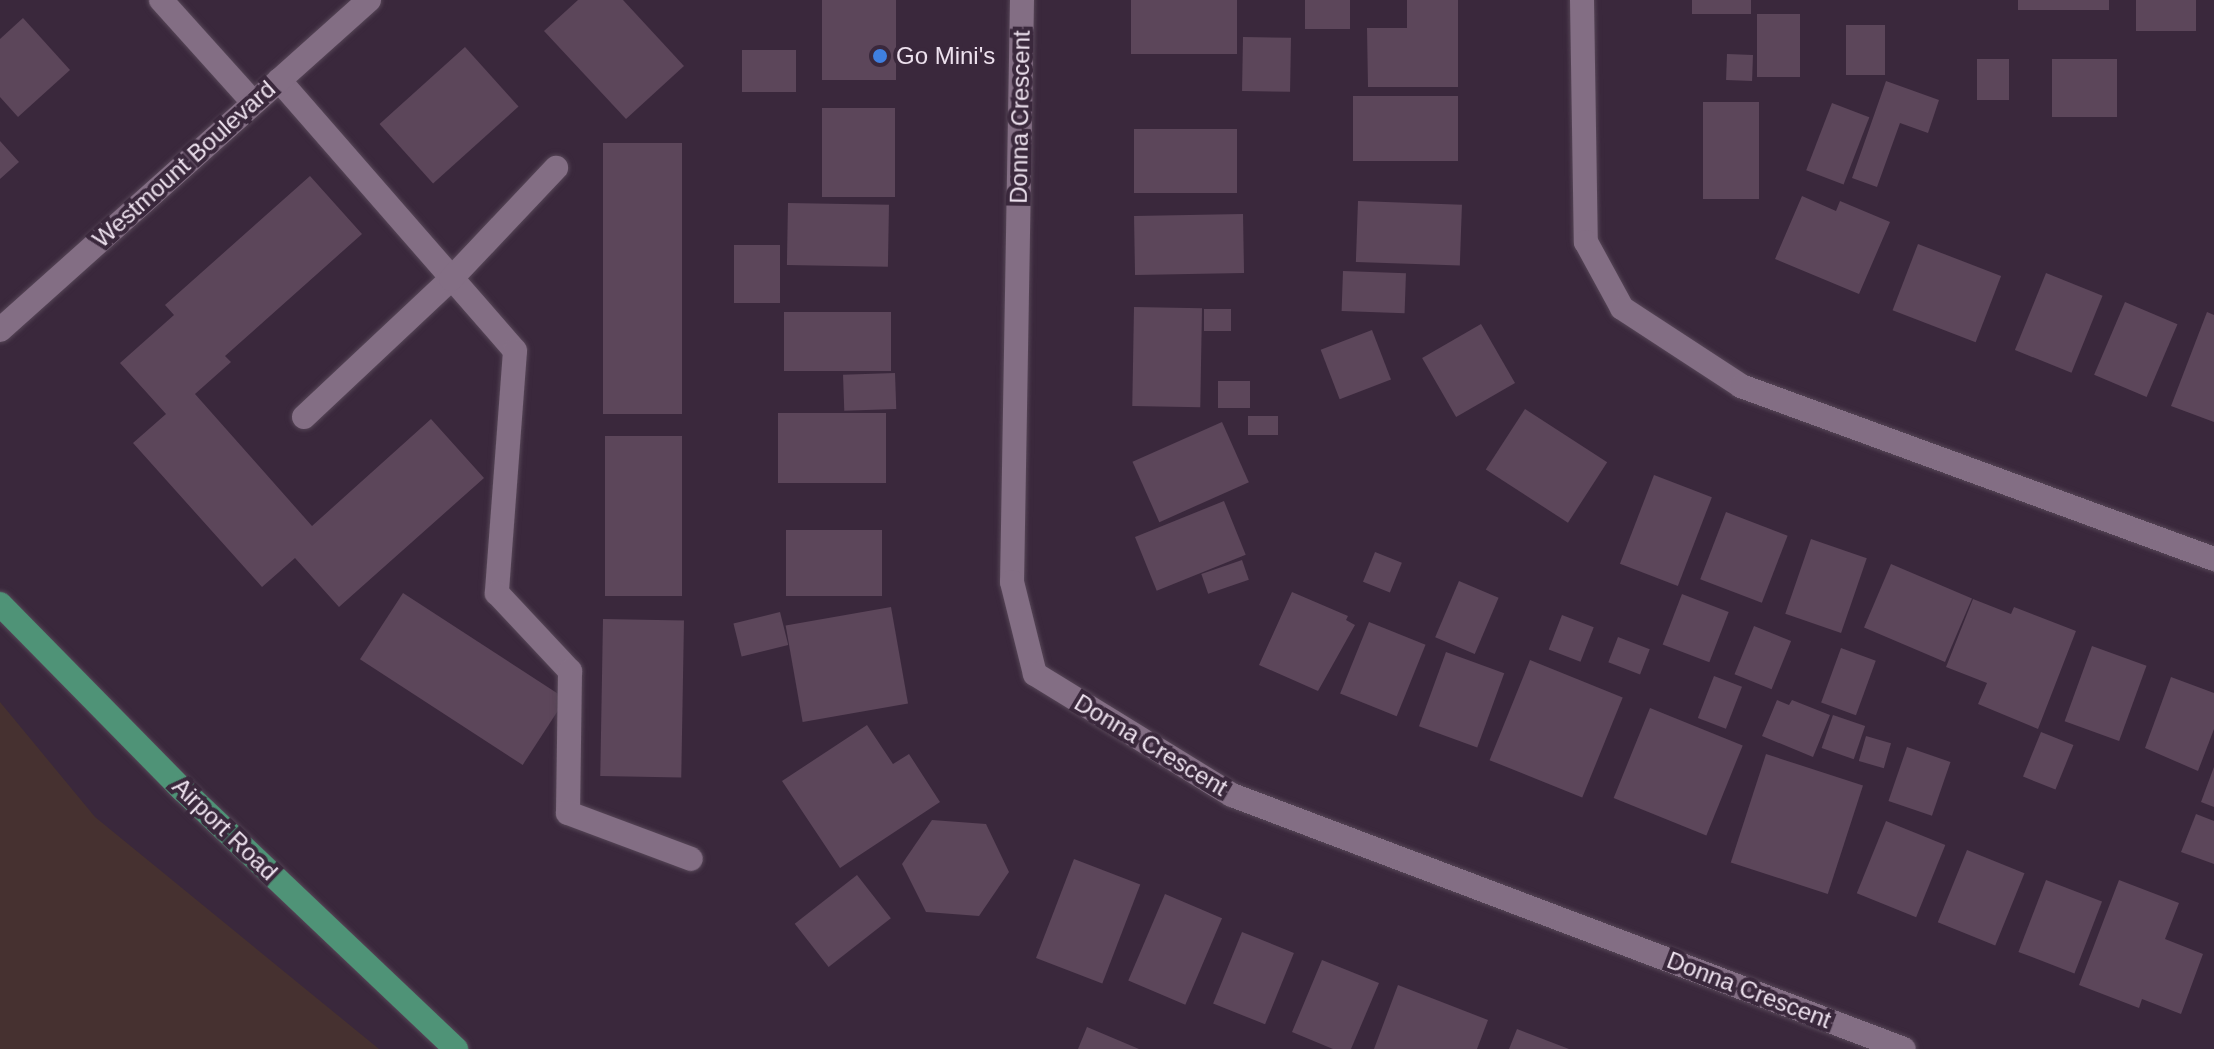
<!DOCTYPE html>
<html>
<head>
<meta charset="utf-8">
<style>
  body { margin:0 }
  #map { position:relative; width:2214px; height:1049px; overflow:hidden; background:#3a283c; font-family:Helvetica,sans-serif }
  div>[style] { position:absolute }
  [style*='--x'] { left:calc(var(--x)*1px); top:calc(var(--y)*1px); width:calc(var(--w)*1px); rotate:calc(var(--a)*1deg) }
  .commercial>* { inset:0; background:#463130 }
  .building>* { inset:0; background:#5c465a; transform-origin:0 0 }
  .roads { filter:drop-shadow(0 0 2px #564657) drop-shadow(0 0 2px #564657) }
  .minor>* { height:24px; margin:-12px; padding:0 12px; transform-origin:12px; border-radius:12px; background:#836e84 }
  .major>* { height:24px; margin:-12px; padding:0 12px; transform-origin:12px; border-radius:12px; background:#4f9377 }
  .dots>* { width:22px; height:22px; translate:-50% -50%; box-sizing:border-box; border:4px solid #3a283c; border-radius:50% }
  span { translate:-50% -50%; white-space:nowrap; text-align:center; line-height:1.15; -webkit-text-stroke:8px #3a283c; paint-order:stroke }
  .poi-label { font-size:24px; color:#ede1ee }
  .left { translate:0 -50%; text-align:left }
  .street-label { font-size:24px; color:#ede1ee }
</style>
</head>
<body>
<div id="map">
  <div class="commercial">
    <i style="clip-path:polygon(0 702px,95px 817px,379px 1049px,0 1049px)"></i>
  </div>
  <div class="building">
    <i style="clip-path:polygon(578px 0,623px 0,684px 66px,626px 119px,544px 31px)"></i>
    <i style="left:822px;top:0;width:74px;height:80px"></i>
    <i style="left:1131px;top:0;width:106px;height:54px"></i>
    <i style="left:1305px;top:0;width:45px;height:29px"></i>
    <i style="clip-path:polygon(1407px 0,1458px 0,1458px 87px,1368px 87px,1367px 28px,1407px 28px)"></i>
    <i style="left:1692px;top:0;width:59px;height:14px"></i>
    <i style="left:2018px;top:0;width:91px;height:10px"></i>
    <i style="left:2136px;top:0;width:60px;height:31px"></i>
    <i style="left:1757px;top:14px;width:43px;height:63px"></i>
    <i style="clip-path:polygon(23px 18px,70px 70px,18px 117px,0 97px,0 39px)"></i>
    <i style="left:1846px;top:25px;width:39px;height:50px"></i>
    <i style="left:1243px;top:37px;width:48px;height:54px;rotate:1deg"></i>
    <i style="left:465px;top:47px;width:80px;height:115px;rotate:48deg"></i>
    <i style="left:742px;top:50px;width:54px;height:42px"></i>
    <i style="left:1727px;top:54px;width:26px;height:26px;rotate:2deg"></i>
    <i style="left:1977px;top:59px;width:32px;height:41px"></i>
    <i style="left:2052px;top:59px;width:65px;height:58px"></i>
    <i style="clip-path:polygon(1886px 81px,1939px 100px,1928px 133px,1900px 123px,1877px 187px,1852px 178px)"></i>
    <i style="left:1353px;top:96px;width:105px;height:65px"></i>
    <i style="left:1703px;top:102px;width:56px;height:97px"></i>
    <i style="left:1832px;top:103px;width:40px;height:72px;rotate:21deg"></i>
    <i style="left:822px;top:108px;width:73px;height:89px"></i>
    <i style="left:1134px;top:129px;width:103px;height:64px"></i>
    <i style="clip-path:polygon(0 141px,19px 162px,0 179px)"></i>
    <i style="left:603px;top:143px;width:79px;height:271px"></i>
    <i style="clip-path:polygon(310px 176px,362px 234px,225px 356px,231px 362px,195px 394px,312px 526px,431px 419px,484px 478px,339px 607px,295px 558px,262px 587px,133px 443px,166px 414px,120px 363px,174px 315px,165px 305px)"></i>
    <i style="clip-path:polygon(1802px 196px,1836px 211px,1840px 201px,1890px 222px,1859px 294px,1775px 259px)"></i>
    <i style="left:1358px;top:201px;width:104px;height:61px;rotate:2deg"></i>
    <i style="left:788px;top:203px;width:101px;height:62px;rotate:1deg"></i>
    <i style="left:1243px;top:214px;width:59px;height:109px;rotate:89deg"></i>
    <i style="left:1918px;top:244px;width:89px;height:71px;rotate:21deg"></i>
    <i style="left:734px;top:245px;width:46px;height:58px"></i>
    <i style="left:1343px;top:271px;width:63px;height:40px;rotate:2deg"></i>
    <i style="left:2046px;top:273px;width:61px;height:83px;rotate:22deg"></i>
    <i style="left:2125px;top:302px;width:57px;height:79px;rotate:23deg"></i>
    <i style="left:1134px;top:307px;width:68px;height:99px;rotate:1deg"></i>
    <i style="left:1204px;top:309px;width:27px;height:22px"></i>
    <i style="left:784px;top:312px;width:107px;height:59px"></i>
    <i style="clip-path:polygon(2207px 312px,2214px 315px,2214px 422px,2171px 406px)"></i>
    <i style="left:1481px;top:324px;width:68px;height:68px;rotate:60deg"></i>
    <i style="left:1372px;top:330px;width:53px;height:55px;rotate:69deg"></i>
    <i style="left:895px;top:373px;width:36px;height:52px;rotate:88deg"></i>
    <i style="left:1250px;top:381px;width:27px;height:32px;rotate:90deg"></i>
    <i style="left:1525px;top:409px;width:98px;height:72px;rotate:33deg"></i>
    <i style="left:778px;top:413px;width:108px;height:70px"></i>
    <i style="left:1278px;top:416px;width:19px;height:30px;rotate:90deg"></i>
    <i style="left:1222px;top:422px;width:66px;height:98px;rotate:66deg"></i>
    <i style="left:605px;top:436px;width:77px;height:160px"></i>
    <i style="left:1654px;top:475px;width:62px;height:95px;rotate:21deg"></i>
    <i style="left:1224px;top:501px;width:58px;height:96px;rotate:68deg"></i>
    <i style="left:1726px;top:512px;width:66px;height:72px;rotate:21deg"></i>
    <i style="left:786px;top:530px;width:96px;height:66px"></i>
    <i style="left:1811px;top:539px;width:59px;height:79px;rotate:19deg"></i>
    <i style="left:1375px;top:552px;width:29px;height:32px;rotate:22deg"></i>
    <i style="left:1242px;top:560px;width:21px;height:43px;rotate:71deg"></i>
    <i style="left:1891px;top:564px;width:88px;height:69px;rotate:23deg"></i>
    <i style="left:1459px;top:581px;width:43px;height:61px;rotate:23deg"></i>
    <i style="clip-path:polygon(1292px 592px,1348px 616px,1346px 620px,1355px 625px,1318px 691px,1259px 665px)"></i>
    <i style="left:403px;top:593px;width:194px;height:79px;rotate:33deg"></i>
    <i style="left:1682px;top:594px;width:50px;height:54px;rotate:21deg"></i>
    <i style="clip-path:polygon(1973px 599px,2011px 614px,2014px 607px,2076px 631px,2038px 729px,1978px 704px,1987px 683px,1946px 667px)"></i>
    <i style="left:891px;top:607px;width:98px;height:107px;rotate:80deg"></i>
    <i style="left:780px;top:612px;width:34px;height:48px;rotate:76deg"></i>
    <i style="left:1562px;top:615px;width:34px;height:37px;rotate:21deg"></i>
    <i style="left:603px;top:619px;width:81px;height:157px;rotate:1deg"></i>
    <i style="left:1369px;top:622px;width:61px;height:77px;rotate:22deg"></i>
    <i style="left:1754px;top:626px;width:40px;height:52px;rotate:22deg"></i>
    <i style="left:1618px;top:637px;width:34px;height:27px;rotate:21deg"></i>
    <i style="left:2092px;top:646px;width:58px;height:80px;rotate:20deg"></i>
    <i style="left:1841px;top:648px;width:37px;height:58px;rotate:20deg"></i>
    <i style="left:1446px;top:652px;width:62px;height:79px;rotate:20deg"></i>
    <i style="left:1530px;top:660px;width:100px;height:108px;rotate:22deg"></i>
    <i style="left:1714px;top:676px;width:30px;height:45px;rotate:21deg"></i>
    <i style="clip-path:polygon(2171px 677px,2214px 693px,2214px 729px,2198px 771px,2145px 748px)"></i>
    <i style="clip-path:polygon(1777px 700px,1789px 705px,1792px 700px,1830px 715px,1813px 757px,1762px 736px)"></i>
    <i style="left:1650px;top:708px;width:100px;height:97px;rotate:22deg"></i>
    <i style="left:1833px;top:715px;width:34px;height:35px;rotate:19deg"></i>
    <i style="clip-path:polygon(867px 725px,893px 764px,909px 754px,940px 802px,840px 868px,782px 781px)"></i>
    <i style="left:2041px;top:732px;width:35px;height:48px;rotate:22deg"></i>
    <i style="left:1866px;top:736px;width:26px;height:26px;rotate:16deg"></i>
    <i style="left:1907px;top:747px;width:46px;height:57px;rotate:19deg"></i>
    <i style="left:1766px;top:754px;width:102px;height:114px;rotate:18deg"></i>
    <i style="clip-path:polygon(2214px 767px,2214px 807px,2201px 802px)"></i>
    <i style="clip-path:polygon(2196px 814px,2214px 821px,2214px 864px,2181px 852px)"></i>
    <i style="clip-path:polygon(932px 820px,986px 824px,1009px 872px,979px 916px,926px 912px,902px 864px)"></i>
    <i style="left:1886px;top:821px;width:64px;height:78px;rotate:22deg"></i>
    <i style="left:1967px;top:850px;width:62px;height:78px;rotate:22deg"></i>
    <i style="left:1074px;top:859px;width:71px;height:106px;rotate:21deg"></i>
    <i style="left:857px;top:875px;width:55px;height:79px;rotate:52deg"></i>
    <i style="left:2046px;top:880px;width:60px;height:77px;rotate:21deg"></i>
    <i style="clip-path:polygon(2119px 880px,2179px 903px,2165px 939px,2203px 954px,2181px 1014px,2142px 999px,2139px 1008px,2079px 985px)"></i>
    <i style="left:1165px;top:894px;width:62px;height:94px;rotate:23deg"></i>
    <i style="left:1242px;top:932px;width:56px;height:77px;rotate:22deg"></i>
    <i style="clip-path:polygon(1322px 960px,1379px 983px,1351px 1049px,1333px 1049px,1292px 1032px)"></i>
    <i style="clip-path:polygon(1398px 985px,1488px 1020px,1477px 1049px,1374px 1049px)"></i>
    <i style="clip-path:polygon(1087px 1027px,1139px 1049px,1078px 1049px)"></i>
    <i style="clip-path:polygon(1517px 1029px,1569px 1049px,1509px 1049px)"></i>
  </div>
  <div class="roads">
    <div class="minor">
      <i style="--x:161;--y:0;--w:137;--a:48"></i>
      <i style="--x:1022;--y:0;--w:582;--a:90.98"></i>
      <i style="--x:1012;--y:582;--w:95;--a:76"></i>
      <i style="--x:1035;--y:674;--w:231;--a:31.6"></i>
      <i style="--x:1232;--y:795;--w:718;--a:20.71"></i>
      <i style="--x:1582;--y:0;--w:242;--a:89.1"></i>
      <i style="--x:1586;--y:242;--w:75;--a:61.4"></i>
      <i style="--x:1622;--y:308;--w:142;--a:33.2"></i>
      <i style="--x:1741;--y:386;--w:504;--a:20.09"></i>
      <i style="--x:279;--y:80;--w:359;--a:48.9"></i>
      <i style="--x:515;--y:351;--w:243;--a:94.3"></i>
      <i style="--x:497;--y:593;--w:107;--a:46.9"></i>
      <i style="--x:570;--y:671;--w:142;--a:90.8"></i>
      <i style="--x:568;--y:813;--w:131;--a:20.5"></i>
      <i style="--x:0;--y:330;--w:495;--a:-41.8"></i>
      <i style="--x:304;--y:417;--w:202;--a:-43.2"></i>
      <i style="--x:451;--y:279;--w:153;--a:-46.6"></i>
    </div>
    <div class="major">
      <i style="--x:0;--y:604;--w:260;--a:45.5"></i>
      <i style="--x:182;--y:789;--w:378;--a:43.5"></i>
    </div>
  </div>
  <div class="dots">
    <i style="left:880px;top:56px;background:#3f7fe0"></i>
  </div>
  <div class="poi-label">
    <span class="left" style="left:896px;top:56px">Go Mini's</span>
  </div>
  <div class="street-label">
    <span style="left:1020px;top:117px;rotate:-89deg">Donna Crescent</span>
    <span style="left:184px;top:164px;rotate:-42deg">Westmount Boulevard</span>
    <span style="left:1151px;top:745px;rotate:31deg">Donna Crescent</span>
    <span style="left:225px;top:829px;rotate:44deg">Airport Road</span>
    <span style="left:1749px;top:990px;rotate:21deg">Donna Crescent</span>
  </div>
</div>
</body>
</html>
